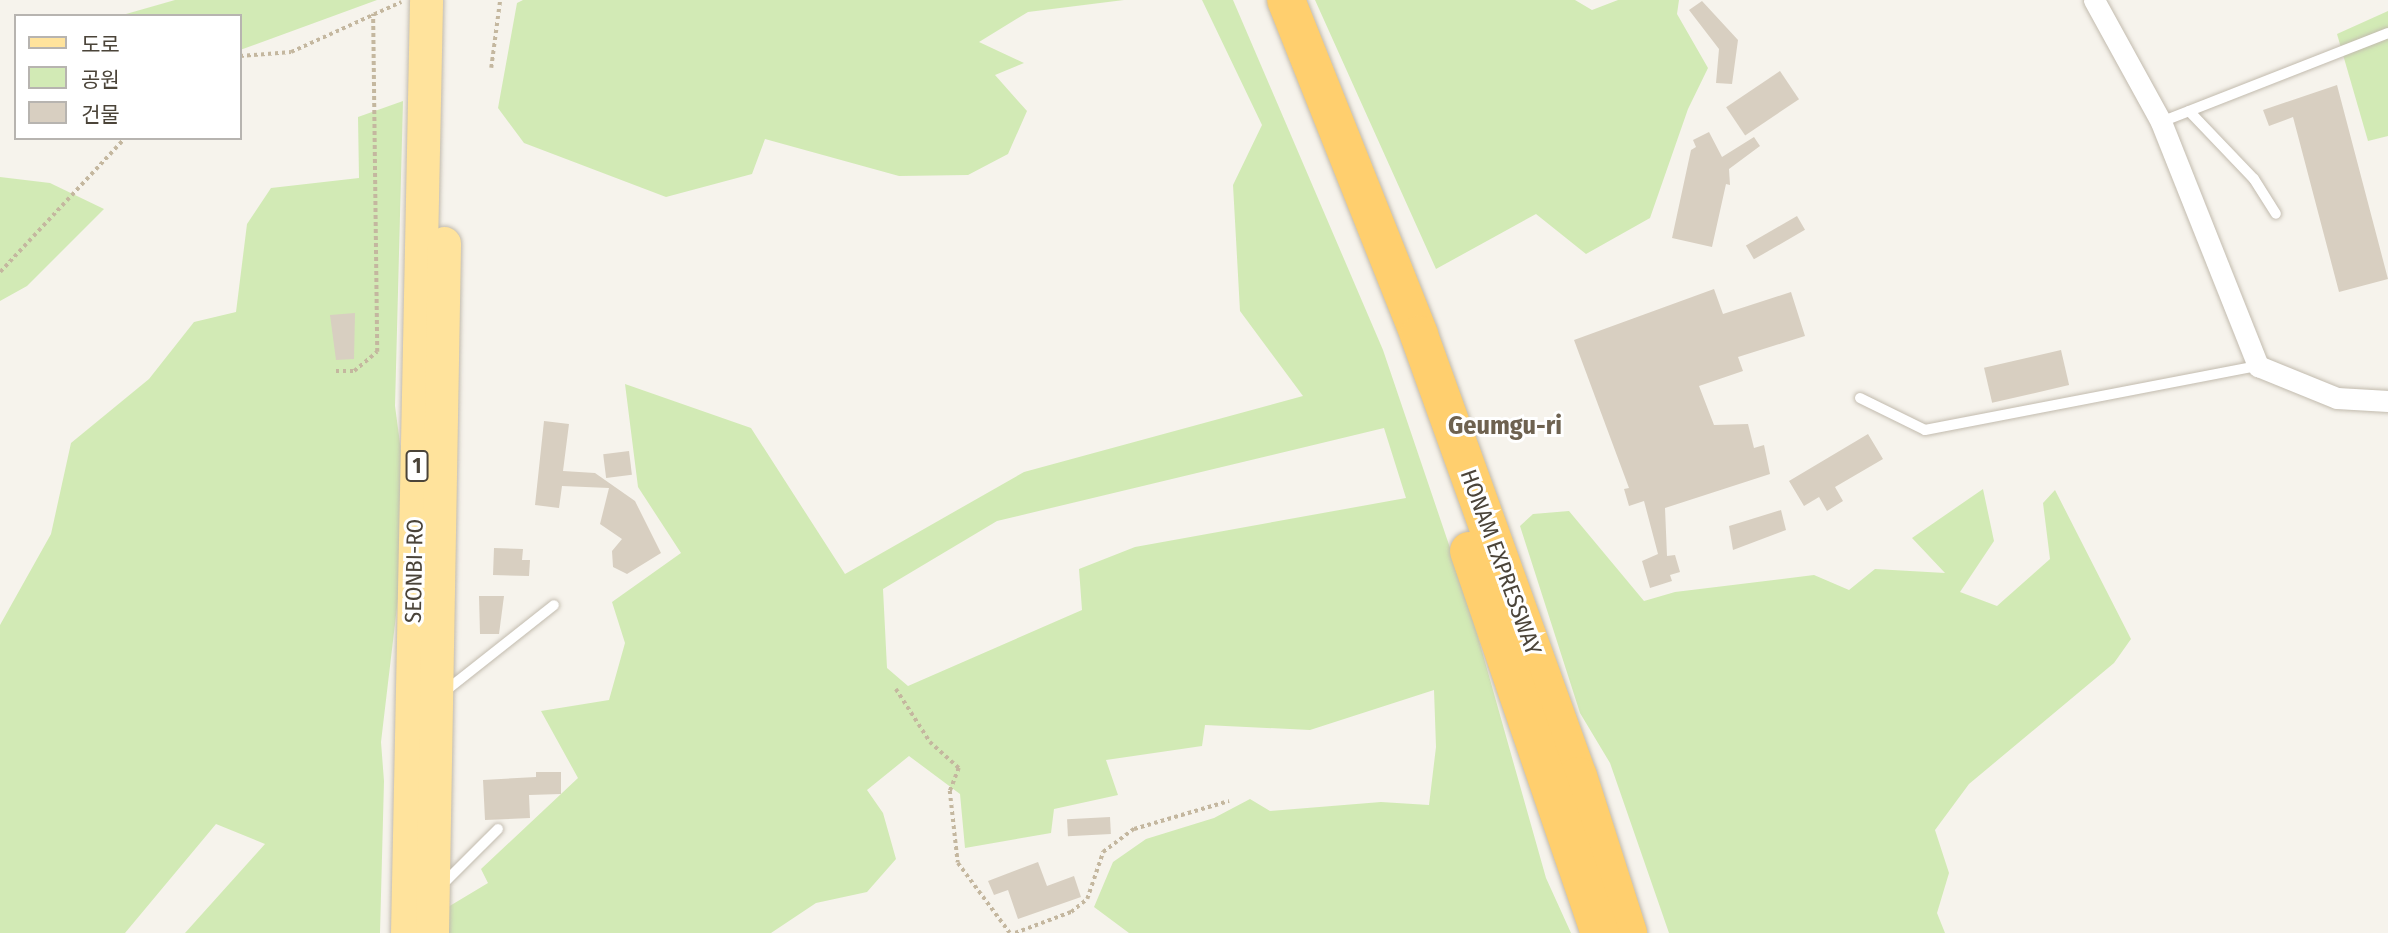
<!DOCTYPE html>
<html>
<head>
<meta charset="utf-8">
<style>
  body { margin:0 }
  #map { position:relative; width:2388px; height:933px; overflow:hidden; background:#f6f3ec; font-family:"Fira Sans Condensed","Noto Sans KR",sans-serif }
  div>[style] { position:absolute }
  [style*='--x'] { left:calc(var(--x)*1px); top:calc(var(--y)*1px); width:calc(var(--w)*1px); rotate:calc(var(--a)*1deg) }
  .green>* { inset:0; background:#d2eab5 }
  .building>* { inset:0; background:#d8cfc1; transform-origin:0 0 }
  .path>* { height:3.5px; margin-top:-1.75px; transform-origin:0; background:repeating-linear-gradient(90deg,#c4b79f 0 3.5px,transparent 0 7px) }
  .roads { filter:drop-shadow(0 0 2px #c2bbae) drop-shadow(0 0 2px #c2bbae) }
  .lane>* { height:10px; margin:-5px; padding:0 5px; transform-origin:5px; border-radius:5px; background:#fff }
  .street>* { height:21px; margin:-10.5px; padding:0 10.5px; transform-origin:10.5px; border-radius:10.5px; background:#fff }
  .primary>* { height:33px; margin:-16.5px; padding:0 16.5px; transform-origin:16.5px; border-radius:16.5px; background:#ffe39c }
  .highway>* { height:38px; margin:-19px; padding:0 19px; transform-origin:19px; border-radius:19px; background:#ffcf6e }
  span { translate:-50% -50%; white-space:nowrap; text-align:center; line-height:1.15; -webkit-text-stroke:6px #fff; paint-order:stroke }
  .shield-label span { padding:2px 5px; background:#fff; border:2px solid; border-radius:5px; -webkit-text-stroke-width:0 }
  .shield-label { font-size:21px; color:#4b4439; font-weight:700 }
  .street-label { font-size:23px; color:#4b4439 }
  .quarter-label { font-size:26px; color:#6e6250; font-weight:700 }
  .legend { position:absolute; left:14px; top:14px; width:228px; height:126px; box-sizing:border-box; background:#fff; border:2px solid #b7b4b0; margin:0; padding:9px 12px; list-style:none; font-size:21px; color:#4b4439 }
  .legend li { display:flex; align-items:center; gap:14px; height:35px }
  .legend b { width:35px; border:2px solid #b7b4b0 }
</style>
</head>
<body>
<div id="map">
  <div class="green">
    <i style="clip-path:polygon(175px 0,377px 0,240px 50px,240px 16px,119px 16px)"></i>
    <i style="clip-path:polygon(523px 0,1124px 0,1028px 12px,979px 42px,1024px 63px,995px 75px,1027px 111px,1008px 154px,968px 175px,899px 176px,765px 139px,752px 174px,666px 197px,524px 143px,498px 108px,517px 3px)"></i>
    <i style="clip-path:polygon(evenodd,1202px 0,1233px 0,1383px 350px,1467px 598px,1546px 878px,1571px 933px,1129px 933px,1094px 907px,1113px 862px,1146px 839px,1214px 818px,1250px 799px,1270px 811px,1381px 802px,1429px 805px,1436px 747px,1434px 690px,1310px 730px,1205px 725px,1202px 746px,1106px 760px,1118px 795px,1054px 809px,1051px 833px,965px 848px,960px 794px,909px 756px,867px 790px,883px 813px,896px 859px,867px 892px,816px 903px,771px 933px,446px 933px,448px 907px,488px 883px,481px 869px,578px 778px,541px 711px,609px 700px,625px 643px,612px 602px,681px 553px,638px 487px,625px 384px,751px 428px,845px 574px,1024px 472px,1303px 396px,1240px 311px,1233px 185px,1262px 125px,1202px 0,1384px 428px,1406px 498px,1135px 547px,1079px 569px,1082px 610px,908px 686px,887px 668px,883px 589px,997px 521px,1384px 428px)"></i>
    <i style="clip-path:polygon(1315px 0,1575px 0,1592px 10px,1618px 0,1679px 0,1677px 14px,1708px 68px,1688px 109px,1650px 218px,1586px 254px,1536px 214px,1436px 269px)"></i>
    <i style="clip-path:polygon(2388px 11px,2388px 136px,2368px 141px,2337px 34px)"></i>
    <i style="clip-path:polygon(403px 101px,395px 406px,402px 458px,399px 590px,381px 742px,384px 781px,380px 933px,185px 933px,265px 844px,216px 824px,125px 933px,0 933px,0 625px,51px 534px,71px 443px,149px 379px,194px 322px,236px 312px,247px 224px,271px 188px,359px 178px,358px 117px)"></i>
    <i style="clip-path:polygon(0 177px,50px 183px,104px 209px,27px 286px,0 301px)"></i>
    <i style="clip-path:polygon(1983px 489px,1994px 541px,1960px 592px,1997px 606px,2050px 559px,2043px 503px,2055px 490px,2131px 639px,2114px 663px,1969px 784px,1935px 830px,1949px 873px,1937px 913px,1945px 933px,1669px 933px,1610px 763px,1580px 713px,1520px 526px,1533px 514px,1569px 511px,1644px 601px,1675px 592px,1814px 575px,1849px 590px,1875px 569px,1945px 573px,1912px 538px)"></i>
  </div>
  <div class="building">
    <i style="clip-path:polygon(1702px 1px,1738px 40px,1732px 84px,1716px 83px,1719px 49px,1689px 10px)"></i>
    <i style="left:1780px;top:71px;width:34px;height:65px;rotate:56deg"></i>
    <i style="clip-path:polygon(2337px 85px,2388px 279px,2339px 292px,2293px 117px,2269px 126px,2263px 110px)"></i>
    <i style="clip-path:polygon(1709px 132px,1722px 157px,1754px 137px,1760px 146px,1729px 169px,1730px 185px,1726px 184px,1712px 247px,1672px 238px,1691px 150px,1696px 147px,1693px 140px)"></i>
    <i style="left:1797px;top:216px;width:16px;height:59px;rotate:60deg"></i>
    <i style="clip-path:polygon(1714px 289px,1723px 314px,1791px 292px,1805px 336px,1738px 357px,1743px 371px,1699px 386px,1714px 425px,1748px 424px,1754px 448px,1764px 445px,1770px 474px,1665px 508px,1667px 556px,1675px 555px,1680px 572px,1670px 575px,1672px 581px,1650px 588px,1642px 561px,1658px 554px,1644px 501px,1629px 506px,1624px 489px,1629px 488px,1574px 340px)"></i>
    <i style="clip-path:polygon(355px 313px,354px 359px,336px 360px,330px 315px)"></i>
    <i style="left:2061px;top:350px;width:36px;height:79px;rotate:77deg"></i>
    <i style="clip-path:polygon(544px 421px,569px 424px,563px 471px,595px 473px,635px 501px,661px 553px,627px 574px,613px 567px,612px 551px,622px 539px,600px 524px,609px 488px,562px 486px,559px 508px,535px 505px)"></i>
    <i style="clip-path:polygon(1868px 434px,1883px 459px,1835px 487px,1843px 501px,1827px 511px,1819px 497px,1804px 506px,1789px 481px)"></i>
    <i style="left:629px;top:451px;width:24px;height:26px;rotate:83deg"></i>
    <i style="clip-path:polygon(1781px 510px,1786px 530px,1733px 550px,1729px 526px)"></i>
    <i style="clip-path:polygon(494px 548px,523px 549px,522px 560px,530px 560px,529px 576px,493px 575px)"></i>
    <i style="clip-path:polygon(479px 596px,504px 596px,499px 634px,480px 634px)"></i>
    <i style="clip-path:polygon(536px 772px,561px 772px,561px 794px,529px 795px,530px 818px,485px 820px,483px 780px,536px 777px)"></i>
    <i style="left:1110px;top:817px;width:17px;height:43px;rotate:87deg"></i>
    <i style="clip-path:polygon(1038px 862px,1047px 886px,1074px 876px,1081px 897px,1018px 919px,1008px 890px,994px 895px,988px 881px)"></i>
  </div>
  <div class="path">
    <i style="--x:240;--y:56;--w:51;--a:-4.5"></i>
    <i style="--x:291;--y:52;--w:121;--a:-24.4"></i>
    <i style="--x:491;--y:68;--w:69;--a:-82.5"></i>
    <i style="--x:0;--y:272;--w:183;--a:-47"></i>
    <i style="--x:336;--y:371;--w:18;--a:0"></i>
    <i style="--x:354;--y:371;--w:30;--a:-40"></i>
    <i style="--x:377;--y:352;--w:338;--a:-90.7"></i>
    <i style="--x:896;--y:689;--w:63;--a:57.3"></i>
    <i style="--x:930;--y:742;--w:39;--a:42"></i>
    <i style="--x:959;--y:768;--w:25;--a:111"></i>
    <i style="--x:950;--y:791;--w:72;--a:83.7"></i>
    <i style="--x:958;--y:863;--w:87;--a:53.4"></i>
    <i style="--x:1015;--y:933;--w:60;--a:-20.6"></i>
    <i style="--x:1071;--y:912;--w:21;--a:-39"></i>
    <i style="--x:1087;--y:899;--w:50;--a:-71.2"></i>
    <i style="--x:1103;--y:852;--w:39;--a:-37"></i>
    <i style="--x:1134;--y:829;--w:99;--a:-16.4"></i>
  </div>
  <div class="roads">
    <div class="lane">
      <i style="--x:2189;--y:111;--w:94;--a:46.3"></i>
      <i style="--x:2254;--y:179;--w:41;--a:57.8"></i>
      <i style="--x:2161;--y:122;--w:244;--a:-21.4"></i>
      <i style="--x:1860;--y:398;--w:72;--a:26.2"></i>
      <i style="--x:1925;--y:430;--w:339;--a:-10.9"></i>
      <i style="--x:444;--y:692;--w:140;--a:-38.3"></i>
      <i style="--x:440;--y:887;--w:82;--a:-45"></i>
    </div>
    <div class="street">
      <i style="--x:2094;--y:0;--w:139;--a:61.2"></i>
      <i style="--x:2161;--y:122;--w:263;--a:68.3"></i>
      <i style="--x:2258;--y:366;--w:85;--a:22.1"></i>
      <i style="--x:2337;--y:398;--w:51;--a:3.4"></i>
    </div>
    <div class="primary">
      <i style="--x:407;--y:933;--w:933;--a:-88.83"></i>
      <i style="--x:432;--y:933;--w:690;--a:-89"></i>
    </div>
    <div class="highway">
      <i style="--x:1286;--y:0;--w:360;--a:68.3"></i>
      <i style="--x:1419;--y:335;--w:469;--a:70.2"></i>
      <i style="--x:1578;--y:776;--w:165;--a:72.3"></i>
      <i style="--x:1469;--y:551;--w:404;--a:71.1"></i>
    </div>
  </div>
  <div class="shield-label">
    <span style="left:417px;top:466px">1</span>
  </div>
  <div class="street-label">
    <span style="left:1501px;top:562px;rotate:70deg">HONAM EXPRESSWAY</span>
    <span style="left:414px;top:571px;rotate:-89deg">SEONBI-RO</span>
  </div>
  <div class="quarter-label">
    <span style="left:1505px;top:426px">Geumgu-ri</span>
  </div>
  <ul class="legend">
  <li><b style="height:9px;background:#ffe39c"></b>도로</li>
  <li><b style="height:19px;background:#d2eab5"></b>공원</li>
  <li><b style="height:19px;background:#d8cfc1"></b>건물</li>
  </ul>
</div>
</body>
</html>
